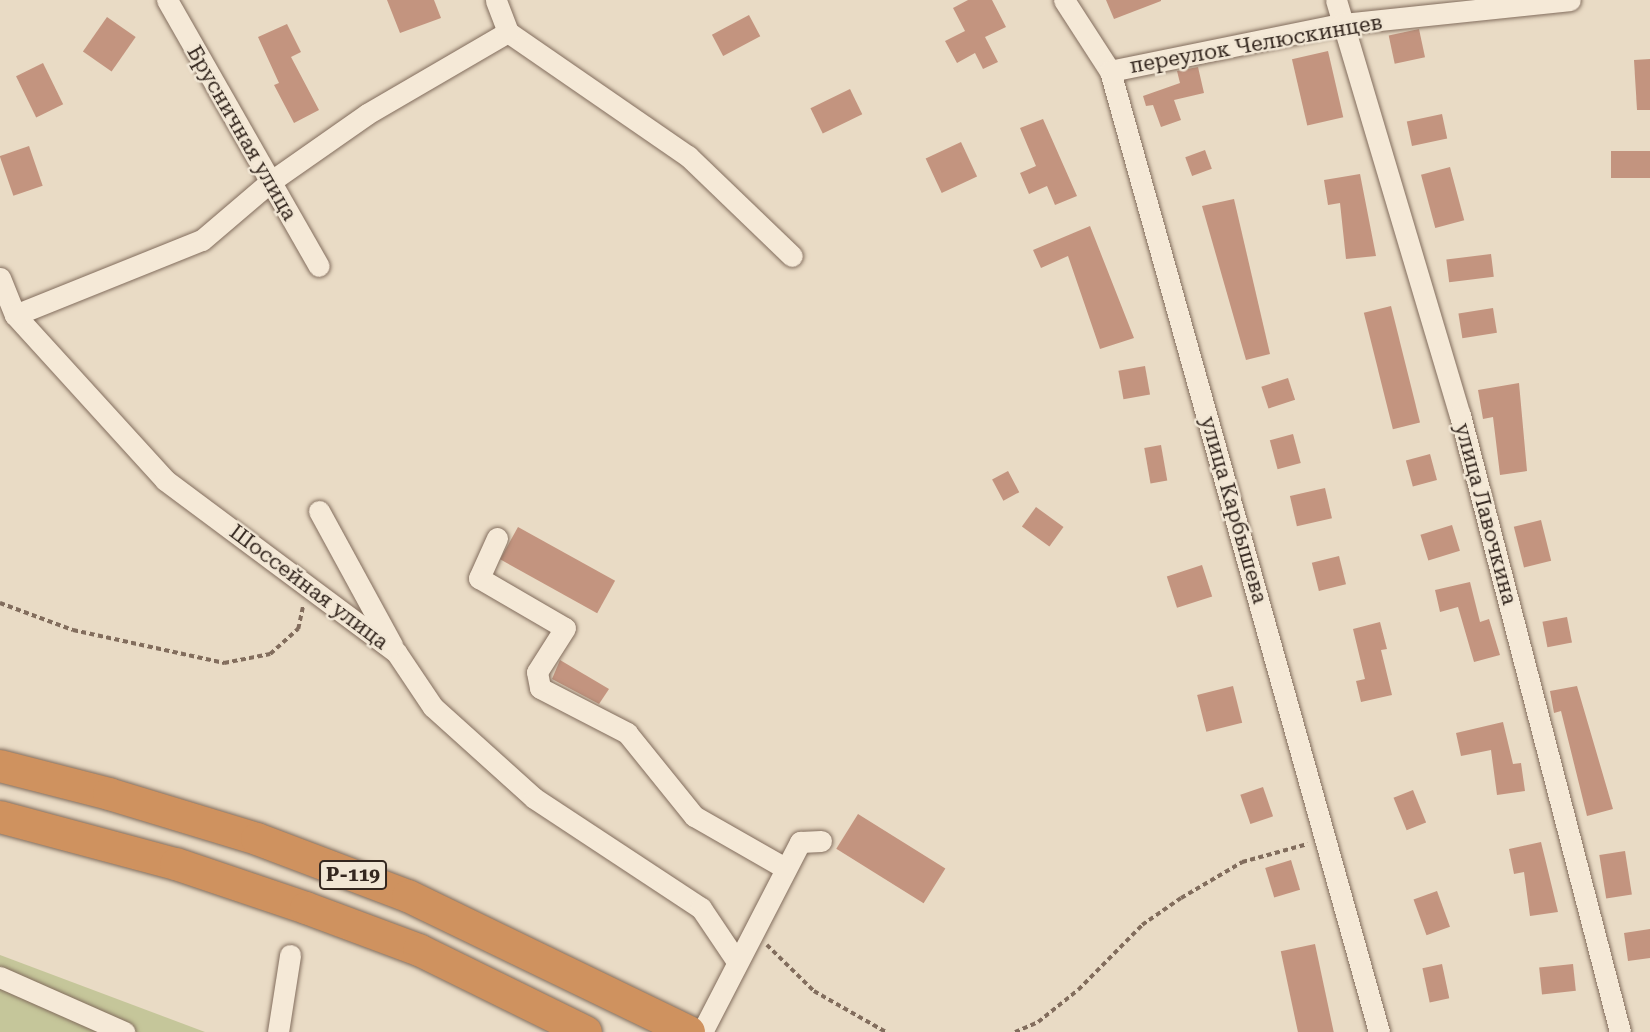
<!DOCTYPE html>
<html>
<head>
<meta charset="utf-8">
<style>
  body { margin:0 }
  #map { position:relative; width:1650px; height:1032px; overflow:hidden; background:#e9dbc5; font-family:"Roboto Serif",serif }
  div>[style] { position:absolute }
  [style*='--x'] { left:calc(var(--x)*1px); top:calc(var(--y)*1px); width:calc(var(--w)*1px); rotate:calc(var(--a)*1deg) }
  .green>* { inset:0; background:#c5c69a }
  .building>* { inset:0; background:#c3947f; transform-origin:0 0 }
  .path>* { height:3.5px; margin-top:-1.75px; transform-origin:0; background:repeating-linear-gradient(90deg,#826d5d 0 5px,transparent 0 8.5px) }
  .roads { filter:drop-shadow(0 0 2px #826d5d) drop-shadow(0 0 2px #826d5d) }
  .minor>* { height:21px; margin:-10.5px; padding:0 10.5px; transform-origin:10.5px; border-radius:10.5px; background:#f5e9d7 }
  .highway>* { height:32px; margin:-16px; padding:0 16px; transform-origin:16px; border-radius:16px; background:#cf925f }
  span { translate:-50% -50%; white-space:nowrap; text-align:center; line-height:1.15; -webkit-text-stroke:5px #f1e6d4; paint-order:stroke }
  .shield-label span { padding:2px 5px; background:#f1e6d4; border:2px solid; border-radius:5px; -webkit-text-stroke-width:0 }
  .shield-label { font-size:19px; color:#34271f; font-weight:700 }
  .street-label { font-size:21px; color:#34271f }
</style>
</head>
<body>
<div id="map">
  <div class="green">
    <i style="clip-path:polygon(0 955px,205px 1032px,0 1032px)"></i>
  </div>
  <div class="building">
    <i style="clip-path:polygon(387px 0,434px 0,441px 18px,400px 33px)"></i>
    <i style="clip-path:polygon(968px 0,992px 0,1006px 27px,985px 37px,998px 62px,983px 69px,975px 53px,957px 63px,945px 41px,965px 31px,953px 8px)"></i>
    <i style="clip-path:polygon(1106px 0,1161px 0,1161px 1px,1114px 19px)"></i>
    <i style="left:749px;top:15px;width:24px;height:42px;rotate:62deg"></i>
    <i style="left:107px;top:17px;width:35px;height:42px;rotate:35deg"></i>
    <i style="clip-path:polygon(287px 24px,301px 52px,291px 57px,319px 110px,294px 123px,274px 85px,279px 83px,258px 37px)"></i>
    <i style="left:1419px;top:29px;width:29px;height:31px;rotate:78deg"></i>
    <i style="left:1328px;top:51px;width:68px;height:37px;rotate:77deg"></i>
    <i style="clip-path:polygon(1650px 59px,1650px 110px,1637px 110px,1634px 60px)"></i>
    <i style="left:43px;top:63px;width:46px;height:30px;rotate:64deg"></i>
    <i style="clip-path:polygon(1198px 67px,1204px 93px,1174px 100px,1181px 120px,1161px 127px,1153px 105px,1146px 106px,1143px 96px,1180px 83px,1177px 71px)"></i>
    <i style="left:850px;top:89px;width:28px;height:44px;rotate:64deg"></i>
    <i style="left:1442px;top:114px;width:25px;height:36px;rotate:78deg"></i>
    <i style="clip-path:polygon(1043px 119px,1077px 196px,1055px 205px,1047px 186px,1029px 194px,1020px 173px,1036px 166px,1020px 128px)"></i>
    <i style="left:961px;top:142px;width:38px;height:39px;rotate:65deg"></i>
    <i style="left:29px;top:146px;width:42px;height:31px;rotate:71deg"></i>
    <i style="left:1205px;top:150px;width:20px;height:21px;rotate:70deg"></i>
    <i style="left:1650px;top:151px;width:27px;height:39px;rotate:90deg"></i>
    <i style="left:1450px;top:167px;width:55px;height:30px;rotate:75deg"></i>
    <i style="clip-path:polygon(1360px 174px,1376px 256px,1346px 259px,1340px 203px,1328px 205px,1324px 180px)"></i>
    <i style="clip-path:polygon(1234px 199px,1270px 354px,1246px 360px,1202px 206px)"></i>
    <i style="clip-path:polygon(1090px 226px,1134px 338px,1100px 349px,1068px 256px,1041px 268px,1033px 250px)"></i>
    <i style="left:1491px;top:254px;width:23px;height:45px;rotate:83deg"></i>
    <i style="left:1391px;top:306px;width:120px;height:28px;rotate:76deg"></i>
    <i style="left:1493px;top:308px;width:25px;height:35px;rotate:81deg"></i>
    <i style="left:1145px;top:366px;width:29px;height:27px;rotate:80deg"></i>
    <i style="left:1288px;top:378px;width:23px;height:28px;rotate:72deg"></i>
    <i style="clip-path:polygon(1519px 383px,1527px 471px,1500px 475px,1493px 417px,1483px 419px,1478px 390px)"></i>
    <i style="left:1293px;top:434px;width:30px;height:24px;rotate:75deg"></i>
    <i style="left:1161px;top:445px;width:36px;height:17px;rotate:80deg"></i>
    <i style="left:1430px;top:454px;width:27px;height:25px;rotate:75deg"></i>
    <i style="left:1008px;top:471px;width:24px;height:18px;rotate:62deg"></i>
    <i style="left:1325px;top:488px;width:31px;height:36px;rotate:77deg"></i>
    <i style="left:1036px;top:507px;width:34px;height:24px;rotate:36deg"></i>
    <i style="left:1541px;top:520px;width:42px;height:28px;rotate:76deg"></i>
    <i style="left:1452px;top:525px;width:27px;height:33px;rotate:73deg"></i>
    <i style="left:518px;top:527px;width:111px;height:37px;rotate:29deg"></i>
    <i style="left:1339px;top:556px;width:29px;height:28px;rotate:76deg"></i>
    <i style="left:1202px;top:565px;width:33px;height:37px;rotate:72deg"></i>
    <i style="clip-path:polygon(1470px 582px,1480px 622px,1489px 619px,1500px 655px,1474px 662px,1458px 607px,1440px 612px,1435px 590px)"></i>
    <i style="left:1567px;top:617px;width:26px;height:25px;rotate:79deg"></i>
    <i style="clip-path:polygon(1380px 622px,1387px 649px,1381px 650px,1392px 695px,1361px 702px,1356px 681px,1365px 679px,1353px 629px)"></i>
    <i style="clip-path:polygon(560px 660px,609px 689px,599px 704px,552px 679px)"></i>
    <i style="left:1233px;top:686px;width:38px;height:37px;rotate:76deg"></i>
    <i style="clip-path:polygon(1577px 686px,1613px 809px,1587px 816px,1561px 711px,1554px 713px,1550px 691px)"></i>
    <i style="clip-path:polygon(1503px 722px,1513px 764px,1521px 763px,1525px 791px,1497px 795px,1491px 750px,1461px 756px,1456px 733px)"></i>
    <i style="left:1263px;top:787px;width:31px;height:24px;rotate:71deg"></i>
    <i style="left:1413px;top:790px;width:35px;height:21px;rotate:68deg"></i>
    <i style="left:858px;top:814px;width:103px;height:41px;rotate:32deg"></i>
    <i style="clip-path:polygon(1541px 842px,1558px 912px,1530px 916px,1524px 872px,1514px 874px,1509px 849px)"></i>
    <i style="left:1625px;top:851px;width:44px;height:26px;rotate:81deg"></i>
    <i style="left:1291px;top:860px;width:31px;height:27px;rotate:73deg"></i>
    <i style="left:1437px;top:891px;width:38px;height:25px;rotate:70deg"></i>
    <i style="clip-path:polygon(1650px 929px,1650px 958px,1628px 961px,1624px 933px)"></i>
    <i style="left:1315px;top:944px;width:90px;height:35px;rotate:78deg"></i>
    <i style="left:1442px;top:964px;width:35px;height:20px;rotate:78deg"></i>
    <i style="left:1573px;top:964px;width:27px;height:34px;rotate:84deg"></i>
  </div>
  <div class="path">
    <i style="--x:0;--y:603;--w:78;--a:20.3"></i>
    <i style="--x:73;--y:630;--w:155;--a:12.3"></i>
    <i style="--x:224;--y:663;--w:47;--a:-11.1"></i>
    <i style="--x:270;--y:654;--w:38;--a:-42"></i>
    <i style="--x:298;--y:629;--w:24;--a:-78"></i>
    <i style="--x:767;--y:945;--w:66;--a:44.4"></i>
    <i style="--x:814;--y:991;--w:83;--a:29.7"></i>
    <i style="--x:1015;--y:1032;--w:25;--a:-23"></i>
    <i style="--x:1038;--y:1022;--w:51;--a:-38.7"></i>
    <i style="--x:1078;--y:990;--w:91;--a:-45.4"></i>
    <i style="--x:1142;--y:925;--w:47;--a:-34.7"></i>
    <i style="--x:1181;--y:898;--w:71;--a:-30.5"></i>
    <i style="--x:1242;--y:862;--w:68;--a:-15.3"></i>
  </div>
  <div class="roads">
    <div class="minor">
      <i style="--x:167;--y:0;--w:306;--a:60.3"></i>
      <i style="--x:1064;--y:0;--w:85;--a:57.1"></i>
      <i style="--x:1110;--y:71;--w:998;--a:74.36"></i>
      <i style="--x:1336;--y:0;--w:433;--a:73.4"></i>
      <i style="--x:1460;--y:415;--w:637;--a:75.46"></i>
      <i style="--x:508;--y:32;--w:219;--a:34.6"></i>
      <i style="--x:688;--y:156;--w:144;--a:43.9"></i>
      <i style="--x:1110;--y:71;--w:237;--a:-11.5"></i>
      <i style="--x:1342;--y:24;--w:229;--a:-6"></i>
      <i style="--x:0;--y:278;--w:40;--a:68"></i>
      <i style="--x:15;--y:315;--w:223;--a:47.7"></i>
      <i style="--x:165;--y:480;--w:288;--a:36.7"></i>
      <i style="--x:396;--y:652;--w:66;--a:56.1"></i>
      <i style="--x:433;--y:707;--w:136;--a:42"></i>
      <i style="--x:534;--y:798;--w:200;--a:33.4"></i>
      <i style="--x:701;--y:908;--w:63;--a:56.1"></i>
      <i style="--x:15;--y:315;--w:201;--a:-21.9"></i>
      <i style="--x:202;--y:240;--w:89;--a:-40.5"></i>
      <i style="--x:270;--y:182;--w:118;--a:-35"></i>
      <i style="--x:367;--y:114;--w:163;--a:-30.2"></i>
      <i style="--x:508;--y:32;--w:34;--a:-111"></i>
      <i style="--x:319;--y:511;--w:153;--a:61.4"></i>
      <i style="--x:497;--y:538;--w:44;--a:114.2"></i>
      <i style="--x:479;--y:578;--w:99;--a:30.2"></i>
      <i style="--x:565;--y:628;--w:52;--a:122.5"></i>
      <i style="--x:537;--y:672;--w:16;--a:79"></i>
      <i style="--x:540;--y:688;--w:98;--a:27.3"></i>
      <i style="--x:627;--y:733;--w:107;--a:51.1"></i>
      <i style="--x:694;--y:816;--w:105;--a:29.7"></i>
      <i style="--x:0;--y:977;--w:136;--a:23.9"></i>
      <i style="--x:278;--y:1032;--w:78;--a:-81.1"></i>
      <i style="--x:702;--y:1032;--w:214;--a:-62.7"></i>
      <i style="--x:800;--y:842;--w:21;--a:-3"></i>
    </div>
    <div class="highway">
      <i style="--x:0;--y:766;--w:113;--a:14.4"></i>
      <i style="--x:109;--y:794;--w:155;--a:16.9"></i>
      <i style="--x:257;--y:839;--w:161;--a:20.7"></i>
      <i style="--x:408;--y:896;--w:312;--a:25.8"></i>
      <i style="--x:0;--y:817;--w:182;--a:15"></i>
      <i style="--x:176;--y:864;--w:137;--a:18.7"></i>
      <i style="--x:306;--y:908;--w:121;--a:20.4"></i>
      <i style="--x:419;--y:950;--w:186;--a:26.2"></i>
    </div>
  </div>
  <div class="shield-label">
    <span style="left:353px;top:875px">Р-119</span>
  </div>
  <div class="street-label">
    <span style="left:1256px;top:44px;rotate:-10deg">переулок Челюскинцев</span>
    <span style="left:242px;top:133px;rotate:60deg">Брусничная улица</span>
    <span style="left:1234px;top:510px;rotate:74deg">улица Карбышева</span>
    <span style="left:1486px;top:514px;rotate:75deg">улица Лавочкина</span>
    <span style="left:309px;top:587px;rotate:37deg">Шоссейная улица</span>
  </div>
</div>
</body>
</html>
